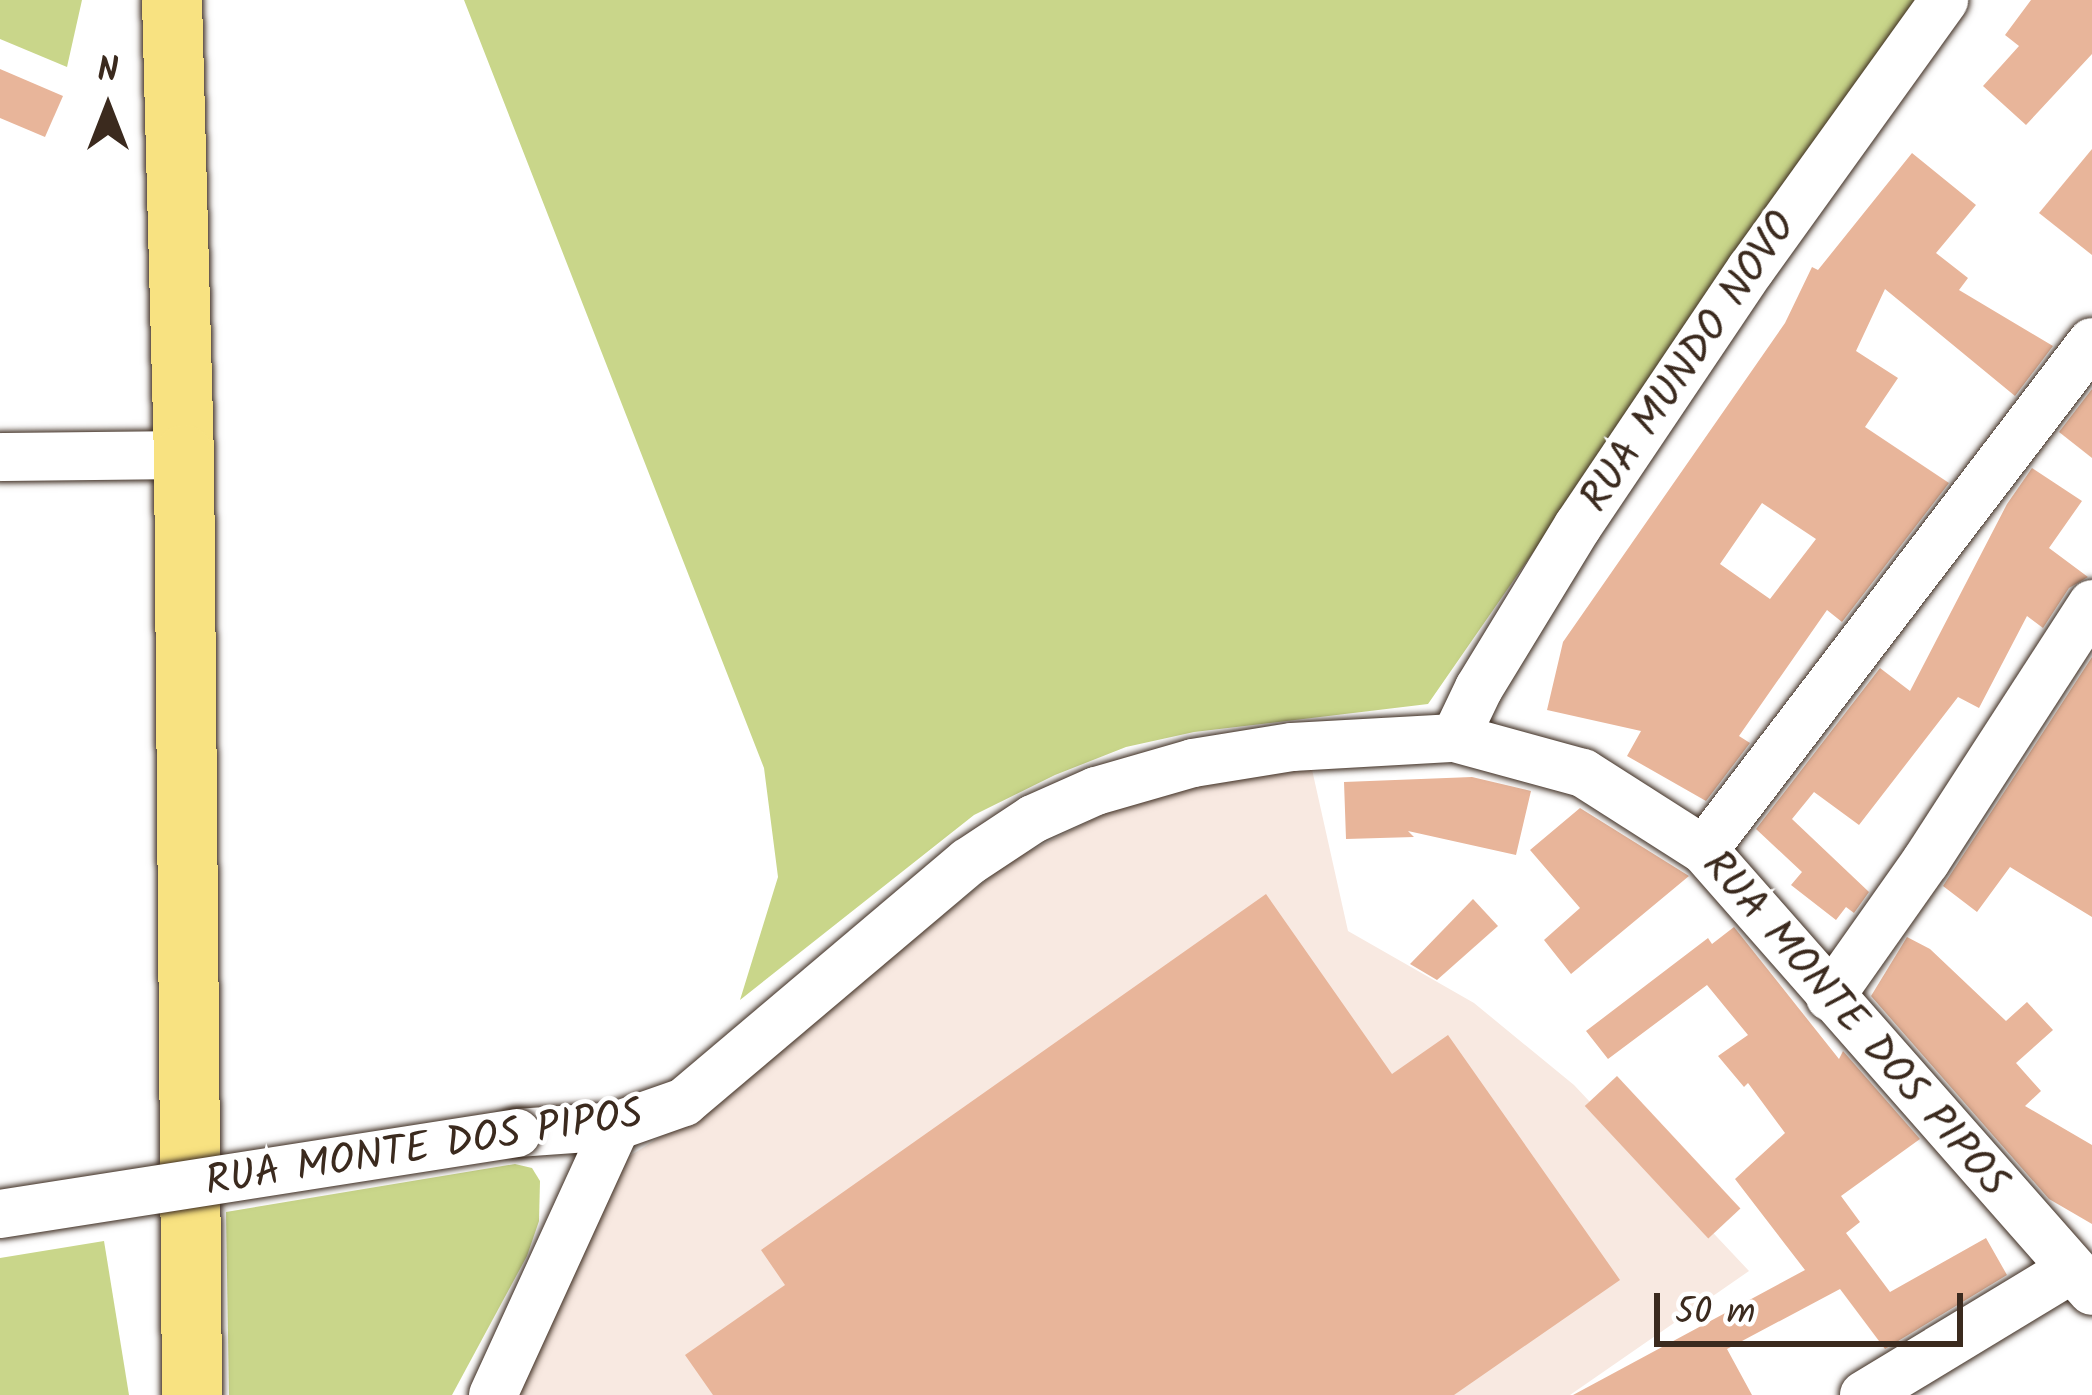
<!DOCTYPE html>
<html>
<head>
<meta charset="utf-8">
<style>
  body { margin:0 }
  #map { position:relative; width:2092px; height:1395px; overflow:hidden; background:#fff; font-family:Kalam,sans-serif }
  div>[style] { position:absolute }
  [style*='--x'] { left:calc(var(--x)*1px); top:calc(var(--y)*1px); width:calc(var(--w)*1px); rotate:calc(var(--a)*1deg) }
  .built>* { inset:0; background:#f8e9e1 }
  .green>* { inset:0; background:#c9d68a }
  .building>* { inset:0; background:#e8b59a; transform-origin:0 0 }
  .roads { filter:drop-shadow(0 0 3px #3b2a1e) drop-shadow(0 0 3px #3b2a1e) }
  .minor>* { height:48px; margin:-24px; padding:0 24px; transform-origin:24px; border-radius:24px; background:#fff }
  .major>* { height:60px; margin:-30px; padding:0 30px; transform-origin:30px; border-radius:30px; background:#f8e281 }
  .bridges { filter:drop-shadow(0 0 3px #3b2a1e) drop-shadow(0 0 3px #3b2a1e) }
  .minor-bridge>* { height:48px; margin:-24px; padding:0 24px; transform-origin:24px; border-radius:24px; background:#fff }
  span { translate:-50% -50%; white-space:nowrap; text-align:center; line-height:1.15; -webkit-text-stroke:9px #fff; paint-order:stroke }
  .street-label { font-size:42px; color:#3b2a1e }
  .north { position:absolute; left:48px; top:48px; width:120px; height:120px; -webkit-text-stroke:9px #fff; paint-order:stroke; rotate:0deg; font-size:33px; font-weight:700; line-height:48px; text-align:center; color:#3b2a1e }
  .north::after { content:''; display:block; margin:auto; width:42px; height:54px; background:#3b2a1e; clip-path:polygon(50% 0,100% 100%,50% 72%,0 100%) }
  .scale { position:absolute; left:1654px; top:1293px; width:309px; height:54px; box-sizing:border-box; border:6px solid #3b2a1e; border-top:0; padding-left:15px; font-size:36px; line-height:42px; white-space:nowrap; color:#3b2a1e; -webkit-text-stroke:9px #fff; paint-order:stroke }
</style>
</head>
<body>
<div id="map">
  <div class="built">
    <i style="clip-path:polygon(1311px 765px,1348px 931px,1474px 1003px,1574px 1085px,1749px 1271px,1570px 1395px,506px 1395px,617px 1164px,695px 1115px,1010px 861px,1136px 798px)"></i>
  </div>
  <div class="green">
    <i style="clip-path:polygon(0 0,82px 0,67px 67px,0 39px)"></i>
    <i style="clip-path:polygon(464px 0,1916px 0,1428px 704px,1194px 732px,1126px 747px,1055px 775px,974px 815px,740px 1000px,778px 877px,764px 768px)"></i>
    <i style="clip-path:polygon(515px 1164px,532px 1168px,540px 1181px,539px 1221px,527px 1256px,452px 1395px,229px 1395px,226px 1212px)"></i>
    <i style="clip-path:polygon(104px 1241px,129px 1395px,0 1395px,0 1258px)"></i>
  </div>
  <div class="building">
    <i style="clip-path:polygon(2031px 0,2092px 0,2092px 54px,2026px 125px,1983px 86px,2019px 46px,2005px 35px)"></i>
    <i style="clip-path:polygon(0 69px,63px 96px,45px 137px,0 118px)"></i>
    <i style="clip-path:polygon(2092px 149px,2092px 255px,2039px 213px)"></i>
    <i style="clip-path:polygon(evenodd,1912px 153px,1976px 205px,1936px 253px,1968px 278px,1959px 290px,2053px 346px,2015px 396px,1885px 289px,1856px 351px,1898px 378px,1865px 427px,1949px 483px,1842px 622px,1827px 610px,1739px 736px,1750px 743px,1706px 801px,1627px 756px,1641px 731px,1547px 710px,1563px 642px,1785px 323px,1812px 267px,1818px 270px,1912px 153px,1762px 503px,1816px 539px,1770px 599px,1720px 564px,1762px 503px)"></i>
    <i style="clip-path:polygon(2092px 389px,2092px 458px,2059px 432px)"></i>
    <i style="clip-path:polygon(2032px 468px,2082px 501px,2049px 548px,2088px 577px,2069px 588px,2043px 628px,2027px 616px,1979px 708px,1958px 697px,1859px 825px,1814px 792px,1792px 819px,1869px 892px,1854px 913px,1846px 907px,1836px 920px,1791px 885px,1802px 872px,1756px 829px,1880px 668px,1910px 691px,2007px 504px)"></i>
    <i style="clip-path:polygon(2092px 657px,2092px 917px,2010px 867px,1977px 912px,1943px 886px)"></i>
    <i style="clip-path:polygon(1472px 777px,1531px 791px,1516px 855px,1408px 831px,1414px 837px,1346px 839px,1344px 782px)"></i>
    <i style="clip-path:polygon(1580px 808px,1689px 876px,1571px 974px,1544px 940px,1580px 908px,1530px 850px)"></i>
    <i style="clip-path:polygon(1266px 894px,1392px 1074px,1448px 1035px,1620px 1280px,1454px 1395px,713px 1395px,685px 1355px,785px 1285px,761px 1250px)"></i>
    <i style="clip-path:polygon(1473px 899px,1498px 926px,1437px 980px,1410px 964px)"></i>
    <i style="clip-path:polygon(1734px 927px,1839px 1059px,1843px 1051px,1920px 1139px,1841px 1196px,1860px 1222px,1846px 1233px,1890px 1292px,1986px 1238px,2007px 1275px,1885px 1349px,1840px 1289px,1727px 1349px,1752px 1395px,1573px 1395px,1805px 1270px,1735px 1179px,1785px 1133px,1748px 1083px,1744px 1087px,1718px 1056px,1748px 1035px,1707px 985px,1608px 1059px,1586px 1031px,1708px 938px,1712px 944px)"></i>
    <i style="clip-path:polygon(1907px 937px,1930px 949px,2006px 1021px,2027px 1002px,2053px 1030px,2016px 1063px,2041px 1091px,2025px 1106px,2092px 1145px,2092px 1224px,2049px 1199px,1871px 996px)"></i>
    <i style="left:1617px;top:1076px;width:181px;height:44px;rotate:47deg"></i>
  </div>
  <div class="roads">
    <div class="minor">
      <i style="--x:0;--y:457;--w:184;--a:-0.6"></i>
      <i style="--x:1455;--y:738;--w:55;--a:-64.4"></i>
      <i style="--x:1479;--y:688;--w:190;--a:-58.6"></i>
      <i style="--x:1578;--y:526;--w:310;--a:-56.1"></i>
      <i style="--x:1751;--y:269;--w:331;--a:-54.3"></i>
      <i style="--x:1704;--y:850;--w:639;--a:-52.63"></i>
      <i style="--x:1830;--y:997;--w:166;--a:-54.8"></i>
      <i style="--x:1926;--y:861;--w:306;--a:-57.1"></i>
      <i style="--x:517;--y:1133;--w:99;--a:-4"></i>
      <i style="--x:616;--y:1126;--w:72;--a:-19.4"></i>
      <i style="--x:684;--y:1102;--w:372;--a:-40.2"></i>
      <i style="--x:968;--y:862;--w:78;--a:-33.5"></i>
      <i style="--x:1033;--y:819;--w:69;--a:-24"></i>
      <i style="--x:1096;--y:791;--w:101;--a:-16.1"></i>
      <i style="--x:1193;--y:763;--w:100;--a:-9.2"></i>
      <i style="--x:1292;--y:747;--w:163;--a:-3.2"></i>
      <i style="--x:1455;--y:738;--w:133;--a:15.3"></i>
      <i style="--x:1583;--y:773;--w:143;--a:32.5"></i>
      <i style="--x:1704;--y:850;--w:587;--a:48.66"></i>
      <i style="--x:493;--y:1395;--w:296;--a:-65.4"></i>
      <i style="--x:1864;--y:1395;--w:241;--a:-31.2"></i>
    </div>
    <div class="major">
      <i style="--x:172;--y:0;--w:455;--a:88.5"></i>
      <i style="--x:184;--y:455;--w:940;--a:89.51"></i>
    </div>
  </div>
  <div class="bridges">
    <div class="minor-bridge">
      <i style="--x:0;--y:1214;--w:523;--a:-8.9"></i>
    </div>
  </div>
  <div class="street-label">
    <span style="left:1690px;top:363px;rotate:-56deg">RUA MUNDO NOVO</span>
    <span style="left:1854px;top:1025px;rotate:49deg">RUA MONTE DOS PIPOS</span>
    <span style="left:424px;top:1149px;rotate:-9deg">RUA MONTE DOS PIPOS</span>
  </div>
  <div class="north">N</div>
  <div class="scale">50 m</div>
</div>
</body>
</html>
